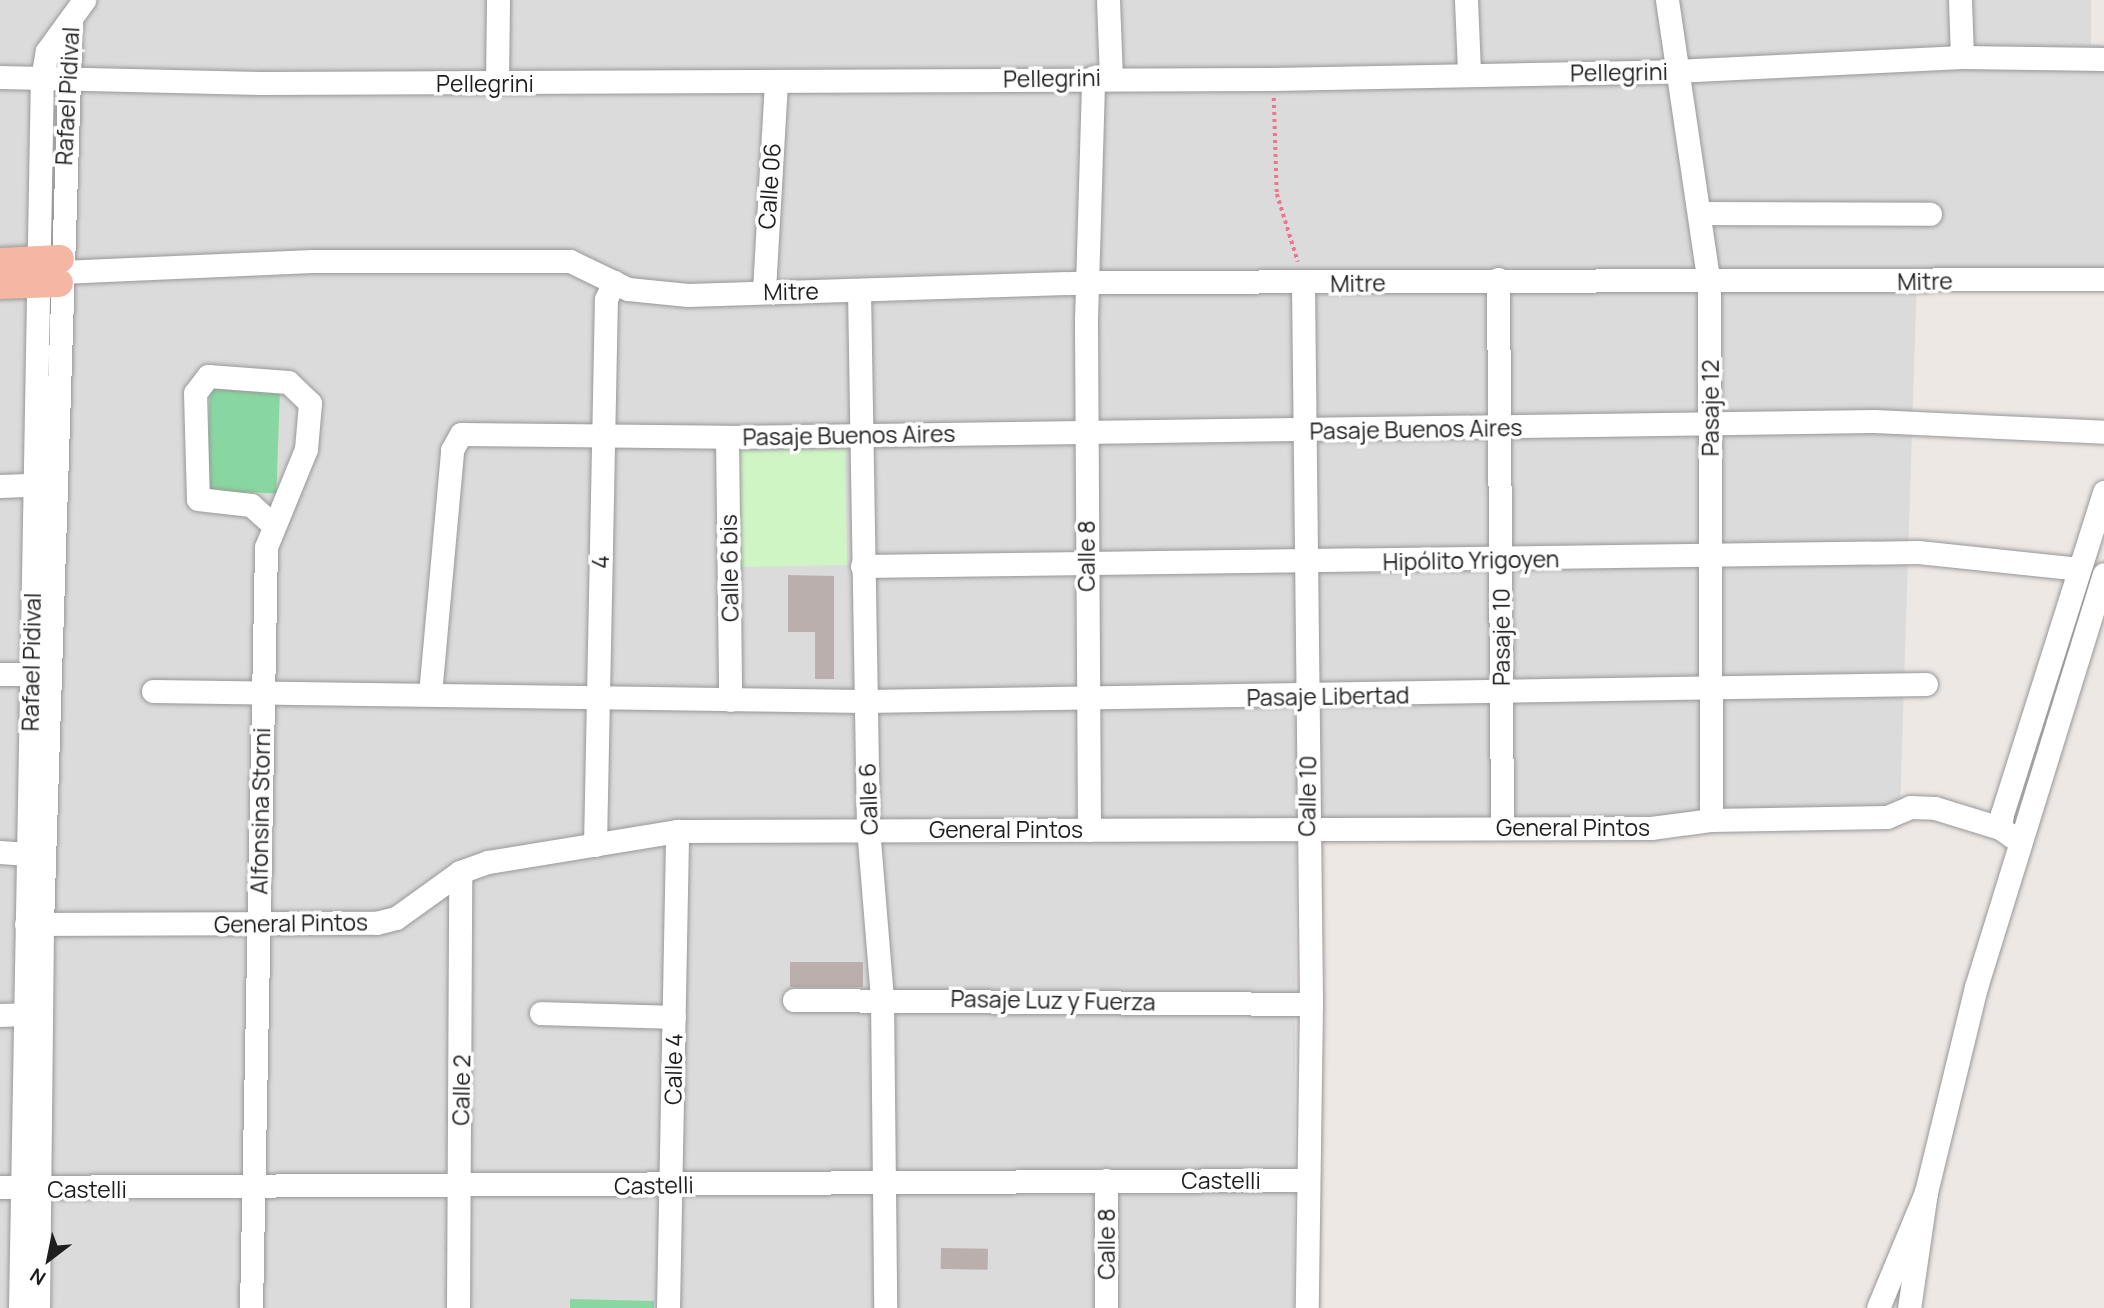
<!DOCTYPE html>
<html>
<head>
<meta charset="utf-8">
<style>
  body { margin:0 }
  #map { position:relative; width:2104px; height:1308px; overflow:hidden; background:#eee8e5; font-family:Manrope,sans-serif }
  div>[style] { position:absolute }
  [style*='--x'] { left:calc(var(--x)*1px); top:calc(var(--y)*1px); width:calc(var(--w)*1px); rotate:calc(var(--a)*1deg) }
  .residential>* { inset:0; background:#dcdbdb }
  .park>* { inset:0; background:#d0f5c5; transform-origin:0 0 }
  .pitch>* { inset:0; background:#88d7a0; transform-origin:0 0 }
  .building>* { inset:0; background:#bbafae; transform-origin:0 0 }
  .path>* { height:3.5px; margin-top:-1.75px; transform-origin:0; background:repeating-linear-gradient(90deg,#ef758f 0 3.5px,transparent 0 7px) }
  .roads { filter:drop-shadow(0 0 2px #989898) drop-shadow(0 0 2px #989898) }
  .minor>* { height:23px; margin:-11.5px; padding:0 11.5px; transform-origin:11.5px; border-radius:11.5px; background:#fff }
  .major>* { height:28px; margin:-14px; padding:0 14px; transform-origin:14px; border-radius:14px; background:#f5b7a3 }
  span { translate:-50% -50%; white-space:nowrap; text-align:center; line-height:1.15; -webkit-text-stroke:7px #fff; paint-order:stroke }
  .street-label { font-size:23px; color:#1e1e1e }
  .north { position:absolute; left:14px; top:1224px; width:70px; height:70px; -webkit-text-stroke:5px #fff; paint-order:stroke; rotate:212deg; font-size:19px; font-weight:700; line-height:28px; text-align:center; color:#1e1e1e }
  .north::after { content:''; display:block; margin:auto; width:24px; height:32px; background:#1e1e1e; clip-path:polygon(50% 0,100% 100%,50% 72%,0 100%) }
</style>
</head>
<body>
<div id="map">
  <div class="residential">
    <i style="clip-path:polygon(0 0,2091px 0,2091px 44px,2104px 45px,2104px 271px,1917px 275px,1900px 812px,1296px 821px,1294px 1308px,0 1308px)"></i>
  </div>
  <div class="park">
    <i style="left:845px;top:449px;width:116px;height:106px;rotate:89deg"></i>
  </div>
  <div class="pitch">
    <i style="left:210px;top:388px;width:70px;height:103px;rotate:2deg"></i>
    <i style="clip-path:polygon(570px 1299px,654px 1301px,654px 1308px,570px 1308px)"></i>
  </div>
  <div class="building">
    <i style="clip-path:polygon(788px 575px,834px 576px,834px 679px,815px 679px,815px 632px,788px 632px)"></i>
    <i style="left:863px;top:962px;width:25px;height:73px;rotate:90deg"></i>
    <i style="left:941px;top:1248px;width:47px;height:21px;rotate:1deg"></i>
  </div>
  <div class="path">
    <i style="--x:1274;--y:98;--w:96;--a:88.2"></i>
    <i style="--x:1277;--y:194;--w:71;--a:72.8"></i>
  </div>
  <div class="roads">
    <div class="minor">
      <i style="--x:1108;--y:0;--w:77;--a:87.8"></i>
      <i style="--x:1466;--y:0;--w:73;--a:87.6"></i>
      <i style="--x:1667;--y:0;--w:286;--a:81.6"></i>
      <i style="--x:1709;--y:283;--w:537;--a:89.79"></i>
      <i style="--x:1960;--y:0;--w:57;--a:88"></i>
      <i style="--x:0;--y:77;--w:260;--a:1.3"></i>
      <i style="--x:260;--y:83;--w:1013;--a:-0.23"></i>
      <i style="--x:1273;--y:79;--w:402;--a:-1.1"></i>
      <i style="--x:1675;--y:71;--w:287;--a:-2.8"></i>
      <i style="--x:1962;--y:57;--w:142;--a:0.8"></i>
      <i style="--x:497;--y:83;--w:83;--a:-89.3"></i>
      <i style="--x:1700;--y:213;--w:230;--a:0.2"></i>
      <i style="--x:61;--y:272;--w:251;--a:-2.5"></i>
      <i style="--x:312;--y:261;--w:258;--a:0"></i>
      <i style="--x:570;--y:261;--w:64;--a:25.8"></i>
      <i style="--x:628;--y:289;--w:60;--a:5.7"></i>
      <i style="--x:688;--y:295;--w:403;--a:-1.8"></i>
      <i style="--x:1091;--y:282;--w:1013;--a:-0.17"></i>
      <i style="--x:1498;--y:279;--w:548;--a:89.58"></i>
      <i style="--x:1303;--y:284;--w:720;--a:89.36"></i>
      <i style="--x:1311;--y:1004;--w:304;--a:90.8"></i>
      <i style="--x:764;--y:290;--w:207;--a:-86.7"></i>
      <i style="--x:859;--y:290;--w:538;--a:89.04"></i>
      <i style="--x:868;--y:828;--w:171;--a:85.3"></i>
      <i style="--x:882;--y:998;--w:310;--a:89.4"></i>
      <i style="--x:727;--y:437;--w:263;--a:89.3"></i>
      <i style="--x:0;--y:486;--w:34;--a:-2"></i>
      <i style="--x:862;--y:566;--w:1056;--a:-0.76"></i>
      <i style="--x:1918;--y:552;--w:162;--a:6"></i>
      <i style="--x:0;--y:674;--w:31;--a:0"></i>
      <i style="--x:153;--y:691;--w:712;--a:0.8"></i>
      <i style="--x:865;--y:701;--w:1061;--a:-0.92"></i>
      <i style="--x:430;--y:694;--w:245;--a:-84.8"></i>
      <i style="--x:452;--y:450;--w:18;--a:-61"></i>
      <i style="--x:461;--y:434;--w:266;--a:0.6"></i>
      <i style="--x:727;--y:437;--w:1147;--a:-0.8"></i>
      <i style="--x:1874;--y:421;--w:230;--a:2.7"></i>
      <i style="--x:1089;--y:830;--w:510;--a:-90.34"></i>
      <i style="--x:1086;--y:320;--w:243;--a:-88.3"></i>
      <i style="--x:2013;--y:837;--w:16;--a:-145"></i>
      <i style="--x:2000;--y:828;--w:14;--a:-82"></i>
      <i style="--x:2002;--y:814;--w:338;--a:-72.4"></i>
      <i style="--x:595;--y:845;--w:546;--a:-88.85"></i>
      <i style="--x:606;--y:299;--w:19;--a:-65"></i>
      <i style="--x:0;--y:852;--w:42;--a:4.1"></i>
      <i style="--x:26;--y:924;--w:350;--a:-0.2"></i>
      <i style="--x:376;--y:923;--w:21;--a:-14"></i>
      <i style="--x:396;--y:918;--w:79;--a:-35.7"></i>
      <i style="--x:460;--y:872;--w:30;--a:-20"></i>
      <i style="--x:488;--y:862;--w:192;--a:-9.3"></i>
      <i style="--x:677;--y:831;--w:974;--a:-0.18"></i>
      <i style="--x:1651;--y:828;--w:61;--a:-7.6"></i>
      <i style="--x:1711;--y:820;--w:176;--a:-1"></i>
      <i style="--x:1887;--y:817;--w:25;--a:-23"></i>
      <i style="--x:1910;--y:807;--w:25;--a:2"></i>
      <i style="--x:1935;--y:808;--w:68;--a:17.1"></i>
      <i style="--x:794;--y:1000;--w:517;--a:0.44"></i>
      <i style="--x:541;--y:1013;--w:133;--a:1.7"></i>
      <i style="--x:0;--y:1015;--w:25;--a:-2"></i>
      <i style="--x:1106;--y:1180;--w:128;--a:90"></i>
      <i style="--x:0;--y:1187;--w:1308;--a:-0.31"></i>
      <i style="--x:1926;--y:1192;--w:211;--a:-76.3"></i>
      <i style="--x:1976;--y:987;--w:432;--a:-72.8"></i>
      <i style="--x:20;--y:1308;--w:1230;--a:-88.98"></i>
      <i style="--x:42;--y:78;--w:27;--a:-80"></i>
      <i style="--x:47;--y:51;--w:63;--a:-54"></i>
      <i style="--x:38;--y:1308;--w:384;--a:-89.4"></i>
      <i style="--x:42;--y:924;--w:906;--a:-88.17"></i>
      <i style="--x:251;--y:1308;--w:761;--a:-88.87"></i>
      <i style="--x:266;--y:547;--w:106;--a:-67.8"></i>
      <i style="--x:306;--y:449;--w:46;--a:-85"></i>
      <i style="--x:310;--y:403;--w:30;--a:-136"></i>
      <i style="--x:288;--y:382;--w:80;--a:-175.7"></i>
      <i style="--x:208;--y:376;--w:21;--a:127"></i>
      <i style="--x:195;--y:393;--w:106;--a:88.4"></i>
      <i style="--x:198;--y:499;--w:53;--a:6.5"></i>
      <i style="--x:251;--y:505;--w:28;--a:42"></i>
      <i style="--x:458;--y:1308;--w:436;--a:-89.7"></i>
      <i style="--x:668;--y:1308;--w:477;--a:-88.9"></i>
      <i style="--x:1878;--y:1308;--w:126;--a:-67.5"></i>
      <i style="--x:1926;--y:1192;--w:117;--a:98.3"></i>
    </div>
    <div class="major">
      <i style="--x:0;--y:262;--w:60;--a:-2.9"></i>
      <i style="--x:0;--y:285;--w:59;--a:-1.9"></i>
    </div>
  </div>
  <div class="street-label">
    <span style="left:1619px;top:72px;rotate:-1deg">Pellegrini</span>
    <span style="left:1052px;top:78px;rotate:-1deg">Pellegrini</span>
    <span style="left:485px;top:83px">Pellegrini</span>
    <span style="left:67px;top:96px;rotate:-87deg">Rafael Pidival</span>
    <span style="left:769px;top:186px;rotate:-86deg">Calle 06</span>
    <span style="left:1925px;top:281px;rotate:-1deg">Mitre</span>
    <span style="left:1358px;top:283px;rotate:-1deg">Mitre</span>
    <span style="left:791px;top:291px;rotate:-1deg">Mitre</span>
    <span style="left:1710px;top:408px;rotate:-90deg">Pasaje 12</span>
    <span style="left:1416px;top:429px;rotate:-1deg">Pasaje Buenos Aires</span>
    <span style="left:849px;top:435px;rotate:-1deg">Pasaje Buenos Aires</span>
    <span style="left:1086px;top:556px;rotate:-90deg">Calle 8</span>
    <span style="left:1471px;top:560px;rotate:-1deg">Hipólito Yrigoyen</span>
    <span style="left:600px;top:562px;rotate:-89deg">4</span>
    <span style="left:729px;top:568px;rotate:-91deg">Calle 6 bis</span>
    <span style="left:1501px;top:637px;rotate:-90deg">Pasaje 10</span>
    <span style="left:31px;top:662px;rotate:-89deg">Rafael Pidival</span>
    <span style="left:1328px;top:696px;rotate:-1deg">Pasaje Libertad</span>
    <span style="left:1307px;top:796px;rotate:-89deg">Calle 10</span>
    <span style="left:868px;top:799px;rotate:-92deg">Calle 6</span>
    <span style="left:260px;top:811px;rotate:-89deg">Alfonsina Storni</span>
    <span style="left:1573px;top:827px">General Pintos</span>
    <span style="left:1006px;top:829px">General Pintos</span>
    <span style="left:291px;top:923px;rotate:-1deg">General Pintos</span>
    <span style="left:1053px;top:1000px;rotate:1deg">Pasaje Luz y Fuerza</span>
    <span style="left:673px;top:1069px;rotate:-89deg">Calle 4</span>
    <span style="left:461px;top:1090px;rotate:-89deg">Calle 2</span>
    <span style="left:1221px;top:1180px">Castelli</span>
    <span style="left:654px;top:1185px;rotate:-1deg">Castelli</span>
    <span style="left:87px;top:1189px">Castelli</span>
    <span style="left:1106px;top:1244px;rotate:-90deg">Calle 8</span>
  </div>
  <div class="north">N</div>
</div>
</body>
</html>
